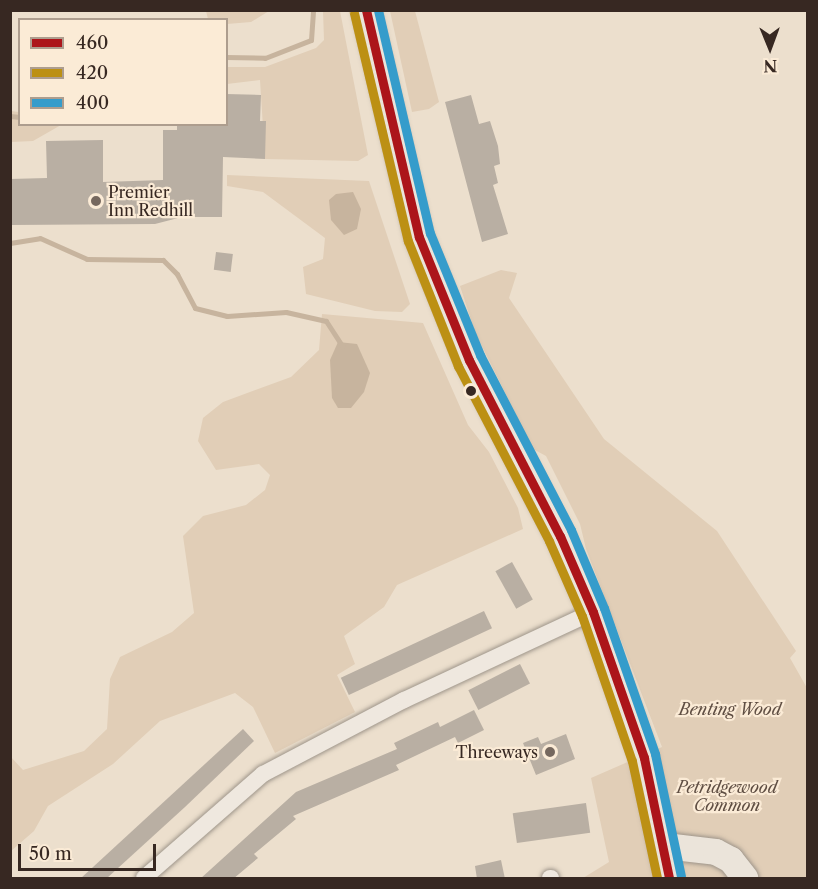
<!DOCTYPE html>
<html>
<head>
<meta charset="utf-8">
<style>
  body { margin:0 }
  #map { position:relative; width:818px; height:889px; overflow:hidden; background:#ecdfcd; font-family:"Libre Caslon Text",serif }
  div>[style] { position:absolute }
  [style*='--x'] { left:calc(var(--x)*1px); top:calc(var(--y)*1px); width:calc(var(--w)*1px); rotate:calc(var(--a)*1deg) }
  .green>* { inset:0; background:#e1ceb7 }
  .water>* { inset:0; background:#c7b49e }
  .stream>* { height:5px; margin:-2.5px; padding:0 2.5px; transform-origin:2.5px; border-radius:2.5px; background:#c7b49e }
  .building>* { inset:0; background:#b9afa3; transform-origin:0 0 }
  .roads { filter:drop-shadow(0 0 2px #9e958a) drop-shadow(0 0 2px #9e958a) }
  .minor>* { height:16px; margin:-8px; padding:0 8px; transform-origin:8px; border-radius:8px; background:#efe8df }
  .primary>* { height:26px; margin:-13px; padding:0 13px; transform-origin:13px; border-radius:13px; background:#ebe4da }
  .bus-1>* { height:9px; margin:-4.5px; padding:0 4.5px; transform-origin:4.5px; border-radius:4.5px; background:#ac151a }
  .bus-2>* { height:9px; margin:-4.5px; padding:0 4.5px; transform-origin:4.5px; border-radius:4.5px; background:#bc9014 }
  .bus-3>* { height:9px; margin:-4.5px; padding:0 4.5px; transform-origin:4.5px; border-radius:4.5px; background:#359ccb }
  .dots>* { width:16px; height:16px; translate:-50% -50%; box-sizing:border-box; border:3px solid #fbebd6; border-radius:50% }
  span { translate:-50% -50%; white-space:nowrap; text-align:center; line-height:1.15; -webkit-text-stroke:4.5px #fbebd6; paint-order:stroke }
  .poi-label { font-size:16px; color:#372822 }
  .left { translate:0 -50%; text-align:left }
  .right { translate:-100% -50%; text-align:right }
  .park-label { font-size:16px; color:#5f4e43; font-style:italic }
  .frame { position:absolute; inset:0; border:12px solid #372822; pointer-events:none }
  .legend { position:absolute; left:18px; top:18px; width:210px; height:108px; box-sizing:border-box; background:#fbebd6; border:2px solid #ad9d8e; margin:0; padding:8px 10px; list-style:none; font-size:18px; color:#372822 }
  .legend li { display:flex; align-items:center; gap:12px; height:30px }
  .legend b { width:30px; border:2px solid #ad9d8e }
  .north { position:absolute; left:740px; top:18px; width:60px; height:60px; -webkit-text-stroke:4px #fbebd6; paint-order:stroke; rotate:179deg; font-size:16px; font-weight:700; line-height:24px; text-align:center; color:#372822 }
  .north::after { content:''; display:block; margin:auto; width:21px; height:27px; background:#372822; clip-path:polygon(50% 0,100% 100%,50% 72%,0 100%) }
  .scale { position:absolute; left:18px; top:844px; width:138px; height:27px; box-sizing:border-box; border:3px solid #372822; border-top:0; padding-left:8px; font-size:18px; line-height:21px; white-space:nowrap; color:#372822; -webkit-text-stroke:4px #fbebd6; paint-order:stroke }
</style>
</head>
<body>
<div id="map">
  <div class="green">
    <i style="clip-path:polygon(206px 11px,206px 10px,269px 11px,251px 22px,227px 24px,226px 20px,208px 19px)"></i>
    <i style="clip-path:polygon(323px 11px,340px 11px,368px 155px,358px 161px,265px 159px,260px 80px,227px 84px,226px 67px,265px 67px,316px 48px,324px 40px)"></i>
    <i style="clip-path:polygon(390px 11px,415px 11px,439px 102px,429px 109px,412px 112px)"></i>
    <i style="clip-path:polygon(11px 111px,19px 112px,20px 124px,61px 125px,33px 141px,11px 142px)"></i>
    <i style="clip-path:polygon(227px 175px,369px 181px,410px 304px,402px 312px,375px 311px,306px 294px,303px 267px,323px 259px,325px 238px,263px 192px,227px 186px)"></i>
    <i style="clip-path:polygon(501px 270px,517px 273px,509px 298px,604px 439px,717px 531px,796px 651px,790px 658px,807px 688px,807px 878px,583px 878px,609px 862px,591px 778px,662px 747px,586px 549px,580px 524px,546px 456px,533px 449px,475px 332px,460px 286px)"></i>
    <i style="clip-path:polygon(322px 314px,423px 323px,468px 425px,489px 452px,518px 508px,523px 529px,397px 585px,384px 607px,344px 636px,355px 664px,337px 675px,355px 712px,275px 753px,253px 707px,235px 693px,160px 721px,113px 764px,48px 806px,34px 831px,11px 851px,10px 756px,23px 770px,84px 751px,107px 729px,110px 679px,120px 657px,172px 632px,194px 613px,183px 536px,203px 516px,246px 505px,265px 490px,270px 475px,259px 464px,216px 470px,198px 441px,203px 418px,223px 402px,291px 377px,319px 350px)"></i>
  </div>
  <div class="water">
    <i style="clip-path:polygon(353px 192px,361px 209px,357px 229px,344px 235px,331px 220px,329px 200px,336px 194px)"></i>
    <i style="clip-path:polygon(338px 342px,357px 344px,370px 373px,364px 392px,351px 408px,338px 408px,332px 398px,330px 360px)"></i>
  </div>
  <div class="stream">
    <i style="--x:226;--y:57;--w:39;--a:1"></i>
    <i style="--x:265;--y:58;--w:49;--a:-21.4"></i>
    <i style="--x:311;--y:40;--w:30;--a:-86"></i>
    <i style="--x:10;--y:116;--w:10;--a:6"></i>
    <i style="--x:10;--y:243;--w:30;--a:-9"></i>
    <i style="--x:40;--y:238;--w:51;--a:24.1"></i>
    <i style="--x:87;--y:259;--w:76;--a:0.8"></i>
    <i style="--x:163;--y:260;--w:20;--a:45"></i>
    <i style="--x:177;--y:274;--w:38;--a:62"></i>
    <i style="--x:195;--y:308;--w:33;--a:14"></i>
    <i style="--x:227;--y:316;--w:59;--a:-3.9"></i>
    <i style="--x:286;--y:312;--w:41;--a:12.7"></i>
    <i style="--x:326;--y:321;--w:30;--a:57"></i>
  </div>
  <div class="building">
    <i style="clip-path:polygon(226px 94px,261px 95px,260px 121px,266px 121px,265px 159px,223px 157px,222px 217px,182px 217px,155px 224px,10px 225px,10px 179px,47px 178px,46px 141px,103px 140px,103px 182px,163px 180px,163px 130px,177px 130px,177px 124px,226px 124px)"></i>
    <i style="clip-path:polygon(471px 95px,479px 124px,490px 121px,498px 146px,500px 164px,494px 166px,498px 183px,493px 185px,508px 234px,482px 242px,445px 102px)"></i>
    <i style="left:216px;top:252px;width:17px;height:18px;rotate:7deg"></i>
    <i style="left:512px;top:562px;width:43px;height:19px;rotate:61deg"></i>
    <i style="left:484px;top:611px;width:19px;height:158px;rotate:65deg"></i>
    <i style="left:520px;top:664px;width:22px;height:58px;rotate:63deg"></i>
    <i style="clip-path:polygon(474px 710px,484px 730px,458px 743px,455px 737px,396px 765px,399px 770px,293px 816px,296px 819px,254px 854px,258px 858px,233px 879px,200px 879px,296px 792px,397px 749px,394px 743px,438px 722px,440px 727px)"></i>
    <i style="clip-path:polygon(243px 729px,254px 741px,185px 807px,106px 879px,80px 879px)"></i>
    <i style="clip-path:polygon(566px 734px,575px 759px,536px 775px,523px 743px,538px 737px,541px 744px)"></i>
    <i style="left:586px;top:803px;width:30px;height:74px;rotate:82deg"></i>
    <i style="clip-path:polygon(501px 860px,505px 879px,477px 879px,475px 866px)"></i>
  </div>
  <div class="roads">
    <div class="minor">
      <i style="--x:144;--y:878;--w:158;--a:-41.2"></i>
      <i style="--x:263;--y:774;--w:159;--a:-27.7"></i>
      <i style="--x:404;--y:700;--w:208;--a:-25"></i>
      <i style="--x:550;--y:878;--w:1;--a:0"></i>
    </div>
    <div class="primary">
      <i style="--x:366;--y:10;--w:233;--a:76.9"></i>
      <i style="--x:419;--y:237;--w:133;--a:67.9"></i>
      <i style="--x:469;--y:360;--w:198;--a:62.7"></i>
      <i style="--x:560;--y:536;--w:83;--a:66.5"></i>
      <i style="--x:593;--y:612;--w:155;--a:70.7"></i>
      <i style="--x:644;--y:758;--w:123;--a:78.2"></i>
      <i style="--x:665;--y:846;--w:51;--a:6.7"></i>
      <i style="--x:716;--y:852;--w:17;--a:28"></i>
      <i style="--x:731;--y:860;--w:23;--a:52"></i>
    </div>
  </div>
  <div class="bus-1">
    <i style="--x:366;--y:10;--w:233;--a:76.9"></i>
    <i style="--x:419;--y:237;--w:133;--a:67.9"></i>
    <i style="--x:469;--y:360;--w:198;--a:62.7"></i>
    <i style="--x:560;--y:536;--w:83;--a:66.5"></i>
    <i style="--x:593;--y:612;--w:155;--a:70.7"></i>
    <i style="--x:644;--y:758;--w:123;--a:78.2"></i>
  </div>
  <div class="bus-2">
    <i style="--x:354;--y:13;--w:234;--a:76.7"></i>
    <i style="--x:408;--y:241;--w:135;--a:68.2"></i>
    <i style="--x:458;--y:366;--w:197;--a:62.5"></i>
    <i style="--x:549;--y:541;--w:82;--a:66.3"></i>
    <i style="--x:582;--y:616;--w:153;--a:71"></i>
    <i style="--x:632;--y:761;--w:120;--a:77.9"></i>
  </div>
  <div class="bus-3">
    <i style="--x:378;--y:10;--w:229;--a:76.9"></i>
    <i style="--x:430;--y:233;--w:132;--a:67.7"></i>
    <i style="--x:480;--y:355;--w:197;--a:62.5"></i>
    <i style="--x:571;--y:530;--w:85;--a:67.1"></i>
    <i style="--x:604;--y:608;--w:155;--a:70.7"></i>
    <i style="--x:655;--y:754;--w:125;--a:78"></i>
  </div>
  <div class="dots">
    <i style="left:96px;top:201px;background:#76685e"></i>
    <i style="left:471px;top:391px;background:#372822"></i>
    <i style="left:550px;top:752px;background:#76685e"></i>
  </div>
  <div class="poi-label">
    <span class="left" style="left:108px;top:201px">Premier<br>Inn Redhill</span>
    <span class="right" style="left:538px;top:752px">Threeways</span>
  </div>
  <div class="park-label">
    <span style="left:730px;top:709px">Benting Wood</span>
    <span style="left:727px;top:796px">Petridgewood<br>Common</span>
  </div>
  <div class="frame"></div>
  <ul class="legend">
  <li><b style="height:8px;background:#ac151a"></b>460</li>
  <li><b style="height:8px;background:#bc9014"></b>420</li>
  <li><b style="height:8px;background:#359ccb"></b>400</li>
  </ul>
  <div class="north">N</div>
  <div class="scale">50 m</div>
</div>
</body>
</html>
